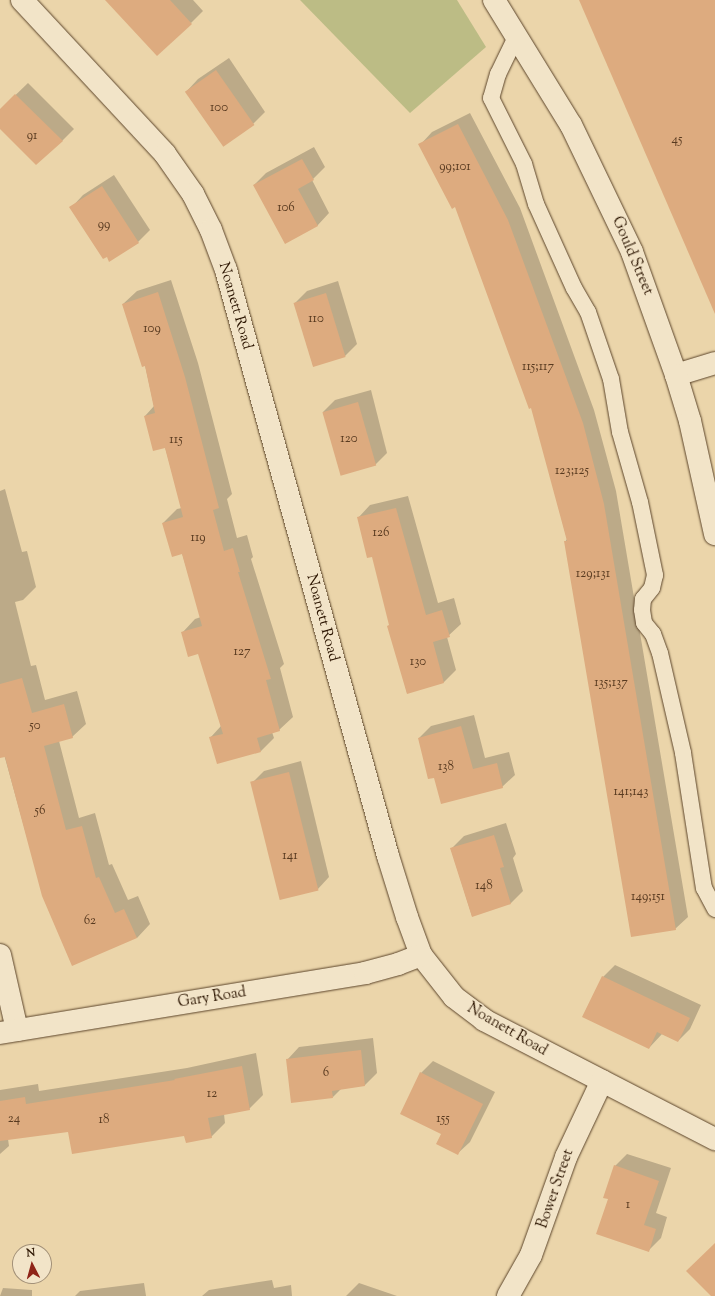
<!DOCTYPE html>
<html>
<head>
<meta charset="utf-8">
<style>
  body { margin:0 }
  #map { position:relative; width:715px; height:1296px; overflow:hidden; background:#ebd5aa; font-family:"Sorts Mill Goudy",serif }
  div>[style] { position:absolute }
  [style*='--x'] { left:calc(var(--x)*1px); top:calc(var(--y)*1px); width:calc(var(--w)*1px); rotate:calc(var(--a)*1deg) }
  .green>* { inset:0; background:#bcbc85 }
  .shadow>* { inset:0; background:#0003 }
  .building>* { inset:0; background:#ddab7f; transform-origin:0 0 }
  .roads { filter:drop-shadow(0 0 1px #5c452b) drop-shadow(0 0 1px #5c452b) }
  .lane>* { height:16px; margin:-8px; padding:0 8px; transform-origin:8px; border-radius:8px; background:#f2e4c8 }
  .street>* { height:22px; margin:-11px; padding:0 11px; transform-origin:11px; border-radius:11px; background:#f2e4c8 }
  .secondary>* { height:22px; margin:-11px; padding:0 11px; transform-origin:11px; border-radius:11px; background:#f2e4c8 }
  span { translate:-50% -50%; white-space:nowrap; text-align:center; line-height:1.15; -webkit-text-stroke:3px #f2e4c8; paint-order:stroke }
  .number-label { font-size:13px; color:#583a20 }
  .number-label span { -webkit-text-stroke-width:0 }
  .street-label { font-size:15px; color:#2c1501 }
  .north { position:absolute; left:12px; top:1244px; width:40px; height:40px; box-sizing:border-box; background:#f2e4c8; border:1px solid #a39178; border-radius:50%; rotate:354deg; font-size:11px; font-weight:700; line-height:16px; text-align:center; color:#2c1501 }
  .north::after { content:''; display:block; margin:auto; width:14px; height:18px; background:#8f2418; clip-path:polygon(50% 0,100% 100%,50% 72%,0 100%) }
</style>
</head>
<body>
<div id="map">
  <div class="green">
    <i style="clip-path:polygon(300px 0,457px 0,486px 47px,410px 113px)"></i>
  </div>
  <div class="shadow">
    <i style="clip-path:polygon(120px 0,193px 0,203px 11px,191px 23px)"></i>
    <i style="clip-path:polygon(229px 58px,265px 112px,253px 124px,186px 92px,198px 79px)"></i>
    <i style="clip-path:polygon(28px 83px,74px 129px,62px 141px,0 127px,0 110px)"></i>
    <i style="clip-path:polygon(470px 113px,520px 208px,594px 410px,616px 491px,688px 917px,675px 929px,565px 542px,567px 539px,532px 407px,456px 206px,420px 145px,432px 132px)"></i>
    <i style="clip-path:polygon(314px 147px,325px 167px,312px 180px,329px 213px,317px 226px,254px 185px,266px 173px)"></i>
    <i style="clip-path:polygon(114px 175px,150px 230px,138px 242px,108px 255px,71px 208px,83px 195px)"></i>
    <i style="clip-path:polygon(171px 280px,198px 363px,232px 494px,227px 499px,237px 538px,247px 535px,253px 557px,251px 559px,284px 664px,280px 668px,293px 717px,279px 730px,272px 732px,274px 738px,261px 751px,210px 738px,221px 726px,199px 652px,182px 633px,195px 619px,201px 617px,182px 553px,163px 523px,177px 509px,182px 508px,165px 447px,145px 416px,154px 406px,145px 365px,123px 304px,137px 291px)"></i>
    <i style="clip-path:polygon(338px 281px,357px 344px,345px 356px,313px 365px,295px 303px,307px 291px)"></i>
    <i style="clip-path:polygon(371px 390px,387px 453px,375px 465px,323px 412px,335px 400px)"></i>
    <i style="clip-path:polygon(5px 489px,22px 552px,27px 551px,36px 587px,23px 600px,15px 602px,31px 666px,36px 665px,45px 700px,77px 691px,86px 724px,72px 737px,59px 741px,79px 818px,95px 813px,109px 865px,112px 864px,128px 900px,138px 896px,150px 924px,137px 938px,43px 895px,0 740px,0 491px)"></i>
    <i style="clip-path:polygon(408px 496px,438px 603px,454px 598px,461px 624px,447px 637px,456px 670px,444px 682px,407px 693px,373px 556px,358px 518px,370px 505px)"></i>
    <i style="clip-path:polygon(474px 715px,485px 758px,509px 752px,515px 775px,502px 787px,434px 776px,419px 738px,431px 726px)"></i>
    <i style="clip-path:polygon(301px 761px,329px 877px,317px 890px,252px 783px,264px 771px)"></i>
    <i style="clip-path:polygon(506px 823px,516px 854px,513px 858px,523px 891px,511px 903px,472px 916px,451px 849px,464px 836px)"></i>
    <i style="clip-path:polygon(615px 965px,701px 1005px,690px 1029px,678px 1041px,662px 1034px,649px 1048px,603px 977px)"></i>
    <i style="clip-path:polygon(373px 1038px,377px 1073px,365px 1085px,341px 1089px,333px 1097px,287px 1060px,299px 1047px)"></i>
    <i style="clip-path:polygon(256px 1053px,263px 1095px,249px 1109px,224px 1114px,225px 1123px,211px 1137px,69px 1131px,8px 1139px,9px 1146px,0 1154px,0 1090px,38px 1084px,39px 1091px,187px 1068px)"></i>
    <i style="clip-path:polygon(433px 1061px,495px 1092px,470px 1142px,457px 1154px,443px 1134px,421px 1073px)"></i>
    <i style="clip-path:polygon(627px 1154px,671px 1168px,656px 1213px,667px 1217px,661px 1238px,648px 1251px,609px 1199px,615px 1166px)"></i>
    <i style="clip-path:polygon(272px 1280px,274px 1288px,291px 1285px,292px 1296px,202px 1296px,209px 1290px)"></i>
    <i style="clip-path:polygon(144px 1283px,146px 1296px,75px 1296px,80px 1291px)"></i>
    <i style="clip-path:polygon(359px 1283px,397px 1296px,346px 1296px)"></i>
    <i style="clip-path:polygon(3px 1288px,32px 1290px,32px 1296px,0 1296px)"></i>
  </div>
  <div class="building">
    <i style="clip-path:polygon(105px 0,170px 0,192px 24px,157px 56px)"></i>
    <i style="clip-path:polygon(579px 0,715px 0,715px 314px)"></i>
    <i style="left:216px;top:70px;width:67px;height:38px;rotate:55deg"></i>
    <i style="clip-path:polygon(15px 94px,63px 141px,36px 165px,0 129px,0 109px)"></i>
    <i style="clip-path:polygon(458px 124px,508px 220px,583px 423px,604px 504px,676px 930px,631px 937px,564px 541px,567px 541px,531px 408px,529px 409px,455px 207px,452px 209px,418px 144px)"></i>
    <i style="clip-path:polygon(302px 159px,314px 180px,298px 189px,318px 226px,285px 244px,253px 185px)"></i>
    <i style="clip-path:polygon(102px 186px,139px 243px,109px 262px,107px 257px,103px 259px,69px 207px)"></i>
    <i style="clip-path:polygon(158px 292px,185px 377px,219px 508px,213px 510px,224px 551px,233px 548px,240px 572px,238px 572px,271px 679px,266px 680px,280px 731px,257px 738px,261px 752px,217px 764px,209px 737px,223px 734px,198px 654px,188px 657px,181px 632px,202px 626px,182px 554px,172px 557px,162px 523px,183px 517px,165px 448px,153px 451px,144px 416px,155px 413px,145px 366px,142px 367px,122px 304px)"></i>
    <i style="left:326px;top:293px;width:67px;height:34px;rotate:73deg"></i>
    <i style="left:358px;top:402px;width:66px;height:37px;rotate:74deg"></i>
    <i style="clip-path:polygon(396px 508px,426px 615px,442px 610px,450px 637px,433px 642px,444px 683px,407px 694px,387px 626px,389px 625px,372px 557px,367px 558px,357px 517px)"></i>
    <i style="clip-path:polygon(22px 678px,32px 713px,64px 704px,73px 738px,44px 746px,66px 830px,82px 826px,96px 878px,99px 877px,115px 913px,124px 909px,137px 938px,72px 966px,42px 896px,5px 757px,0 758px,0 684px)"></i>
    <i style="clip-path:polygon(461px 726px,473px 769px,497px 763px,503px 788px,441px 804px,434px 778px,428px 779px,418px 738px)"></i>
    <i style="left:289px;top:772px;width:122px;height:40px;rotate:76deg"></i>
    <i style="clip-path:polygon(494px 835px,504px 867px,500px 868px,511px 904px,472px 917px,450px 848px)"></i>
    <i style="clip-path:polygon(602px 976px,690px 1018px,678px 1042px,657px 1032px,649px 1049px,582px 1017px)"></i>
    <i style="clip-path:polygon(361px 1050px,365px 1086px,332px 1091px,333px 1098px,291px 1103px,286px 1059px)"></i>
    <i style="clip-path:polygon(242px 1066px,250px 1110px,208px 1118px,212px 1138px,186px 1143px,184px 1136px,72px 1154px,68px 1132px,0 1141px,0 1101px,25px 1097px,26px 1104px,175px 1080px,174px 1079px)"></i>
    <i style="clip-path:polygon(420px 1072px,483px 1104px,458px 1155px,436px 1144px,441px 1134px,400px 1114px)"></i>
    <i style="clip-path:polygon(614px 1165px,659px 1181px,644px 1225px,656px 1229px,649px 1252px,596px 1234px,608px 1199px,603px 1198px)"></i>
    <i style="clip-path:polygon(715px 1243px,715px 1296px,711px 1296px,686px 1271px)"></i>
  </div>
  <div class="roads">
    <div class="lane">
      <i style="--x:516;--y:37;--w:41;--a:115.9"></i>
      <i style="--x:498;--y:74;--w:25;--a:106"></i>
      <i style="--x:491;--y:98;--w:74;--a:63.4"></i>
      <i style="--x:524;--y:164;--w:42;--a:73.3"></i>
      <i style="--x:536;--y:204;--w:92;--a:65.7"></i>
      <i style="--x:574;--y:288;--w:28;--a:60"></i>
      <i style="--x:588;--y:312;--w:71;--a:71.1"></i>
      <i style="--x:611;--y:379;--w:54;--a:80.4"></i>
      <i style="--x:620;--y:432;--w:73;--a:74.1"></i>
      <i style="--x:640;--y:502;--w:75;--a:78.4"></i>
      <i style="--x:655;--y:575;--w:13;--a:103"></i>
      <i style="--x:652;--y:588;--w:14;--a:129"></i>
      <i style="--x:643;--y:599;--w:11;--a:95"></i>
      <i style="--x:642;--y:610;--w:13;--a:81"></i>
      <i style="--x:644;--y:623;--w:14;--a:51"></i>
      <i style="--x:653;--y:634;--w:20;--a:70"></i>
      <i style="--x:660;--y:653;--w:103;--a:77"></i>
      <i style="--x:683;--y:753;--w:137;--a:81.2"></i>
      <i style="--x:704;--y:888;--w:24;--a:62"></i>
    </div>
    <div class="street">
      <i style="--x:22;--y:0;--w:210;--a:47.1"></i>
      <i style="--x:165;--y:154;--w:49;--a:55"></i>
      <i style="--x:193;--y:194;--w:40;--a:63.4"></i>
      <i style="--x:211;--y:230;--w:43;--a:69.4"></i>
      <i style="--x:226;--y:270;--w:608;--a:74.55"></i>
      <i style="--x:388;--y:856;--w:64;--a:72.7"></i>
      <i style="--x:407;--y:917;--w:40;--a:69.8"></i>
      <i style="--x:421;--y:955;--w:53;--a:51.8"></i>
      <i style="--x:454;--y:997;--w:38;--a:37"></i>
      <i style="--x:484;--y:1020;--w:260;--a:27.3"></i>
      <i style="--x:676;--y:375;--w:41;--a:-17.1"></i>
      <i style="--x:0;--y:955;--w:77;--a:77.2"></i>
      <i style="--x:0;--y:1033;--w:370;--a:-9.3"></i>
      <i style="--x:365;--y:973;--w:34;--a:-15"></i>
      <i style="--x:398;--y:964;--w:25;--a:-21"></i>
      <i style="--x:508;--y:1296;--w:47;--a:-60.7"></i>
      <i style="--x:531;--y:1255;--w:104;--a:-70.3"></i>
      <i style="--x:566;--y:1157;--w:84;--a:-64.7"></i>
    </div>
    <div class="secondary">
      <i style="--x:494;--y:0;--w:147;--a:58.4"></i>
      <i style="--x:571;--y:125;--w:141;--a:64.3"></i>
      <i style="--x:632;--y:252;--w:131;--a:70.3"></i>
      <i style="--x:676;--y:375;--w:48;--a:73.1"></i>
      <i style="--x:690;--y:421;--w:116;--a:77.5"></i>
    </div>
  </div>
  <div class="number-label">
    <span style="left:219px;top:108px">100</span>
    <span style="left:32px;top:136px">91</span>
    <span style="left:677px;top:140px">45</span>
    <span style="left:455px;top:167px">99;101</span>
    <span style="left:286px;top:208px">106</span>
    <span style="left:104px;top:225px">99</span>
    <span style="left:316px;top:319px">110</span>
    <span style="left:152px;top:329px">109</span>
    <span style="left:538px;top:367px">115;117</span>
    <span style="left:349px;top:439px">120</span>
    <span style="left:176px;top:440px">115</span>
    <span style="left:572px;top:471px">123;125</span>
    <span style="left:381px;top:533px">126</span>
    <span style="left:198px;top:538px">119</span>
    <span style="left:593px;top:574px">129;131</span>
    <span style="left:242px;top:652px">127</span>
    <span style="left:418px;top:662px">130</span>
    <span style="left:611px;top:683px">135;137</span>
    <span style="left:35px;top:726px">50</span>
    <span style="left:446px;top:767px">138</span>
    <span style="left:631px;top:792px">141;143</span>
    <span style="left:40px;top:811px">56</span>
    <span style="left:290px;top:856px">141</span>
    <span style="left:484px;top:886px">148</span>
    <span style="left:648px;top:897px">149;151</span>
    <span style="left:90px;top:921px">62</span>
    <span style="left:326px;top:1073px">6</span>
    <span style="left:212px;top:1094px">12</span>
    <span style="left:14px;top:1119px">24</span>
    <span style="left:443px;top:1119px">155</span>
    <span style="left:104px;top:1120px">18</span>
    <span style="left:628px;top:1205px">1</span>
  </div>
  <div class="street-label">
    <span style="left:632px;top:256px;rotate:67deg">Gould Street</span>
    <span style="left:235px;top:306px;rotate:74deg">Noanett Road</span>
    <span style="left:322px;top:618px;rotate:75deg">Noanett Road</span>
    <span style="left:212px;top:998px;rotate:-9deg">Gary Road</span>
    <span style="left:507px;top:1030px;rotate:30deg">Noanett Road</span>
    <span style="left:556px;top:1189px;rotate:-71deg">Bower Street</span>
  </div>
  <div class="north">N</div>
</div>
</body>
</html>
